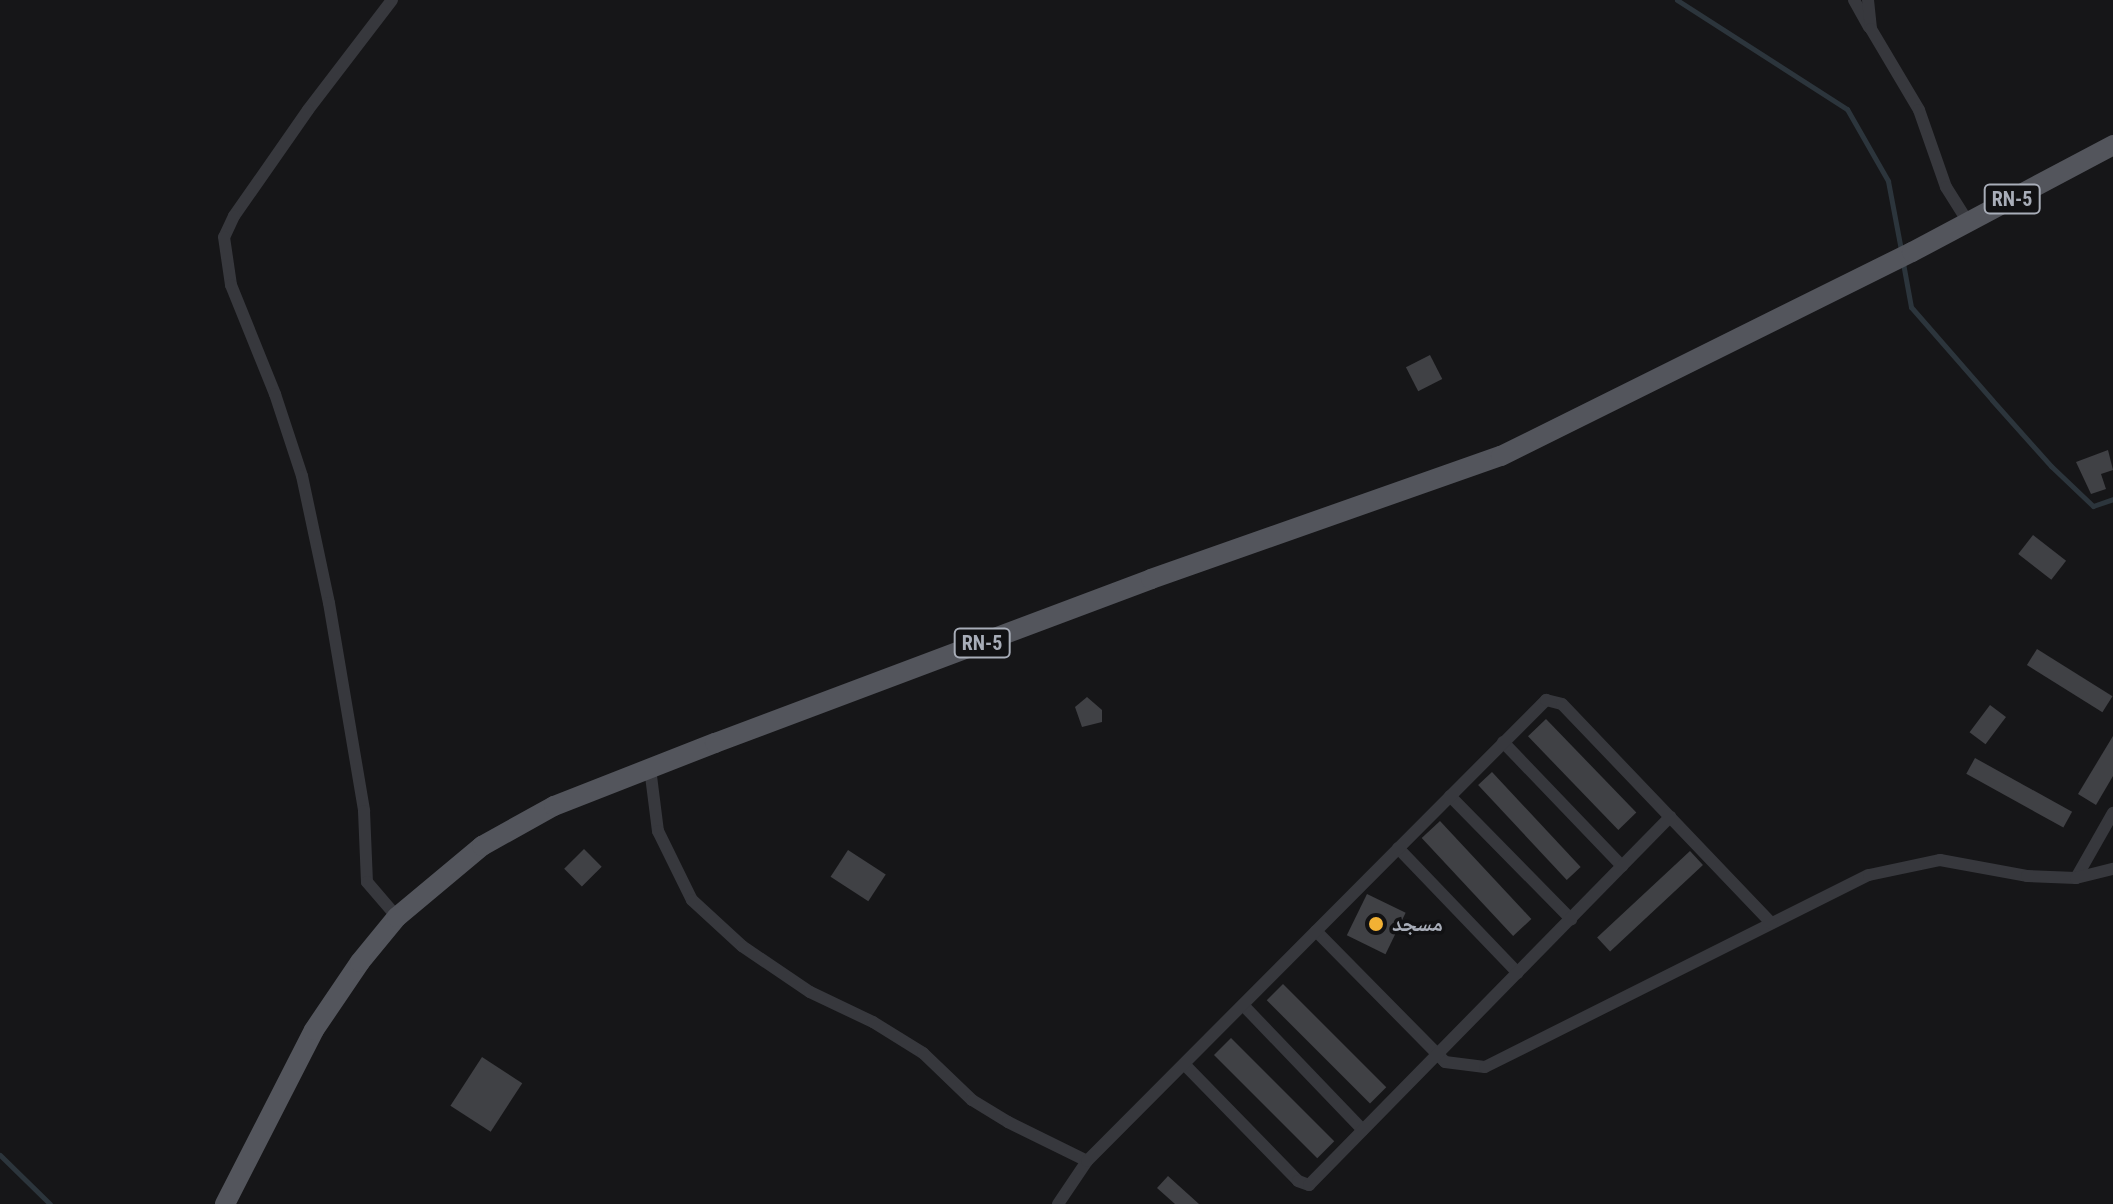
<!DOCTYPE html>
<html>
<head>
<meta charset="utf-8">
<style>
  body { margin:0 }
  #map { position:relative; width:2113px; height:1204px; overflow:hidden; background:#161618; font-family:"Roboto Condensed","Noto Naskh Arabic",sans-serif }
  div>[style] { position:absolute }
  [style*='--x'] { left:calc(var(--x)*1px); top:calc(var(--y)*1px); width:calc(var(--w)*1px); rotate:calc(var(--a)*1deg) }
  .stream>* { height:5px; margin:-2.5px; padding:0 2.5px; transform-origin:2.5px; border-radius:2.5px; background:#2c353c }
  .building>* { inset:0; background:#404145; transform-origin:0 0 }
  .street>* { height:12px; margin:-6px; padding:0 6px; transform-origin:6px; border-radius:6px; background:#37383d }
  .primary>* { height:20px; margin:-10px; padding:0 10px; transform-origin:10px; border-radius:10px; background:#53555c }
  .dots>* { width:22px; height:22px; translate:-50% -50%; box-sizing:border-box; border:4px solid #111113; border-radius:50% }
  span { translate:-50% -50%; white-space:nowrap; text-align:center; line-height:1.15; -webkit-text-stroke:7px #111113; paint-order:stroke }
  .shield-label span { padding:2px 6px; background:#111113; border:2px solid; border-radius:6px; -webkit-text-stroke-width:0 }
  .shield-label { font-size:20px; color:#a8adb8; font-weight:700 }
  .poi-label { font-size:22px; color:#a8adb8; font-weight:700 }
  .left { translate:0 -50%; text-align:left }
</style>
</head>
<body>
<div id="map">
  <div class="stream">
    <i style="--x:1677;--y:0;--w:202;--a:32.7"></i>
    <i style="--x:1847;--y:109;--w:83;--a:60.3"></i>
    <i style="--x:1888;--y:181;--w:70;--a:79.3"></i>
    <i style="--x:1903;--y:263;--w:45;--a:79.7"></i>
    <i style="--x:1911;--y:307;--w:123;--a:48.9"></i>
    <i style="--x:1992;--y:400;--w:89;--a:48.2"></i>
    <i style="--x:2051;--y:466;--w:58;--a:43.6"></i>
    <i style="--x:2093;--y:506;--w:21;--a:-19"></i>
    <i style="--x:0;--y:1155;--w:70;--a:44.4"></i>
  </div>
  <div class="building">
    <i style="left:1430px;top:355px;width:27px;height:27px;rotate:63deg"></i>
    <i style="clip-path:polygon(2108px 450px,2113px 470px,2101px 474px,2106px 489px,2091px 494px,2076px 462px)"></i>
    <i style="left:2033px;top:535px;width:42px;height:24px;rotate:38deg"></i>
    <i style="left:2037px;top:649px;width:89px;height:19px;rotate:32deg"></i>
    <i style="clip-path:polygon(1087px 697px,1102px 710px,1102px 722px,1082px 727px,1075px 707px)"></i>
    <i style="left:1990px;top:705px;width:20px;height:34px;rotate:37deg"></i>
    <i style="left:1546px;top:719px;width:130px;height:25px;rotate:46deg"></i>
    <i style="clip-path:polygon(2113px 736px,2113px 776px,2096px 805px,2078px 794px)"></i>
    <i style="left:1975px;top:758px;width:111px;height:18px;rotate:29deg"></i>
    <i style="left:1492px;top:772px;width:130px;height:19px;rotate:47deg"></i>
    <i style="left:1440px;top:821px;width:134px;height:25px;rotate:47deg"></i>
    <i style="left:584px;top:849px;width:25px;height:28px;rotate:45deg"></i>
    <i style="left:848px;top:850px;width:45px;height:32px;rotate:33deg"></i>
    <i style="left:1690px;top:851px;width:19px;height:127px;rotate:47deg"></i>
    <i style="left:1367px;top:894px;width:43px;height:46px;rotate:26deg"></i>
    <i style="left:1283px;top:984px;width:146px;height:23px;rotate:45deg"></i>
    <i style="left:1231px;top:1038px;width:146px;height:24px;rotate:45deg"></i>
    <i style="left:482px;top:1057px;width:48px;height:58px;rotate:33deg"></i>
    <i style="clip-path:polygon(1168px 1176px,1199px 1204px,1175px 1204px,1157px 1188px)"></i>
  </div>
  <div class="street">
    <i style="--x:392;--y:0;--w:138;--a:127.4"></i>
    <i style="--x:308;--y:110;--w:129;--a:124.9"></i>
    <i style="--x:234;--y:216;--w:23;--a:115"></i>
    <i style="--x:224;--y:237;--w:49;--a:81.7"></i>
    <i style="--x:231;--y:285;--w:118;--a:68"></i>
    <i style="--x:275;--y:394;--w:86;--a:71.8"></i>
    <i style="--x:302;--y:476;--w:130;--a:78"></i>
    <i style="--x:329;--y:603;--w:211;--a:80.4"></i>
    <i style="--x:364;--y:811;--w:71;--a:87.6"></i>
    <i style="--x:367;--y:882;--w:46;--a:49.4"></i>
    <i style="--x:1854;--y:0;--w:31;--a:61"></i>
    <i style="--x:1868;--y:0;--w:29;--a:84"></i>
    <i style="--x:1871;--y:29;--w:94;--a:59.3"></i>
    <i style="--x:1919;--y:110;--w:82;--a:70.7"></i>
    <i style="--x:1946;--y:187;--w:41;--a:57.8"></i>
    <i style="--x:1503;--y:742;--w:172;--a:46.2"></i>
    <i style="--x:650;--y:768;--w:64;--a:82.8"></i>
    <i style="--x:658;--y:831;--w:77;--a:63.8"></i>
    <i style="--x:692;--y:900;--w:68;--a:42.6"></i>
    <i style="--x:742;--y:946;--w:82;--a:34.1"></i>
    <i style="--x:810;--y:992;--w:70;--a:25.5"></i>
    <i style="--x:873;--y:1022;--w:59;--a:31.8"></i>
    <i style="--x:923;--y:1053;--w:68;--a:43.8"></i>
    <i style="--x:972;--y:1100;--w:42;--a:31.4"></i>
    <i style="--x:1008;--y:1122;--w:88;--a:26.3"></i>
    <i style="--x:1450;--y:796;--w:173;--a:45.5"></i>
    <i style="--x:1398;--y:848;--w:173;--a:46.2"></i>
    <i style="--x:2076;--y:878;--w:75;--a:-60.4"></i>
    <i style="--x:1316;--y:931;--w:184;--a:45.4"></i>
    <i style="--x:1445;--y:1062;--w:40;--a:7.1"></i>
    <i style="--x:1485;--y:1067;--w:429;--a:-26.6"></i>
    <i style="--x:1869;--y:875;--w:73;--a:-11.9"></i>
    <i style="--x:1940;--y:860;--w:88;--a:10.4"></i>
    <i style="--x:2027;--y:876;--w:49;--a:2.3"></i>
    <i style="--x:2076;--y:878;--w:38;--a:-14"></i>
    <i style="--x:1243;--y:1005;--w:173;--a:46.2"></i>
    <i style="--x:1184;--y:1064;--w:163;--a:45.7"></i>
    <i style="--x:1298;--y:1181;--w:12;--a:20"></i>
    <i style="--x:1309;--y:1185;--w:516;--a:-45.55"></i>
    <i style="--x:1058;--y:1204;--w:52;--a:-56"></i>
    <i style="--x:1087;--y:1161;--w:651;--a:-45.12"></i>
    <i style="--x:1546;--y:700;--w:16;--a:14"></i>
    <i style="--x:1562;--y:704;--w:303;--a:46.3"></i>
  </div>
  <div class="primary">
    <i style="--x:225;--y:1204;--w:195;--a:-62.9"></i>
    <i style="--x:314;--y:1030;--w:82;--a:-55.9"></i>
    <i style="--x:360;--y:962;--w:58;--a:-50.6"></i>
    <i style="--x:397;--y:917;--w:111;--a:-39.9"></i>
    <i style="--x:482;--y:846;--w:82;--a:-29.1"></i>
    <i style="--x:554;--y:806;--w:173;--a:-21.4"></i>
    <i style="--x:715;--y:743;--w:466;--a:-20.6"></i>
    <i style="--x:1151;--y:579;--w:371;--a:-19.4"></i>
    <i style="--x:1501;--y:456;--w:459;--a:-26.4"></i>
    <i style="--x:1912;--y:252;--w:228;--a:-28"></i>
  </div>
  <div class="dots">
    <i style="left:1376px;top:924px;background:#f2b134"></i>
  </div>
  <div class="shield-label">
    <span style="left:2012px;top:199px">RN-5</span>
    <span style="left:982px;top:643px">RN-5</span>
  </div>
  <div class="poi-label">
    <span class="left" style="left:1392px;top:924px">مسجد</span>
  </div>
</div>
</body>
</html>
